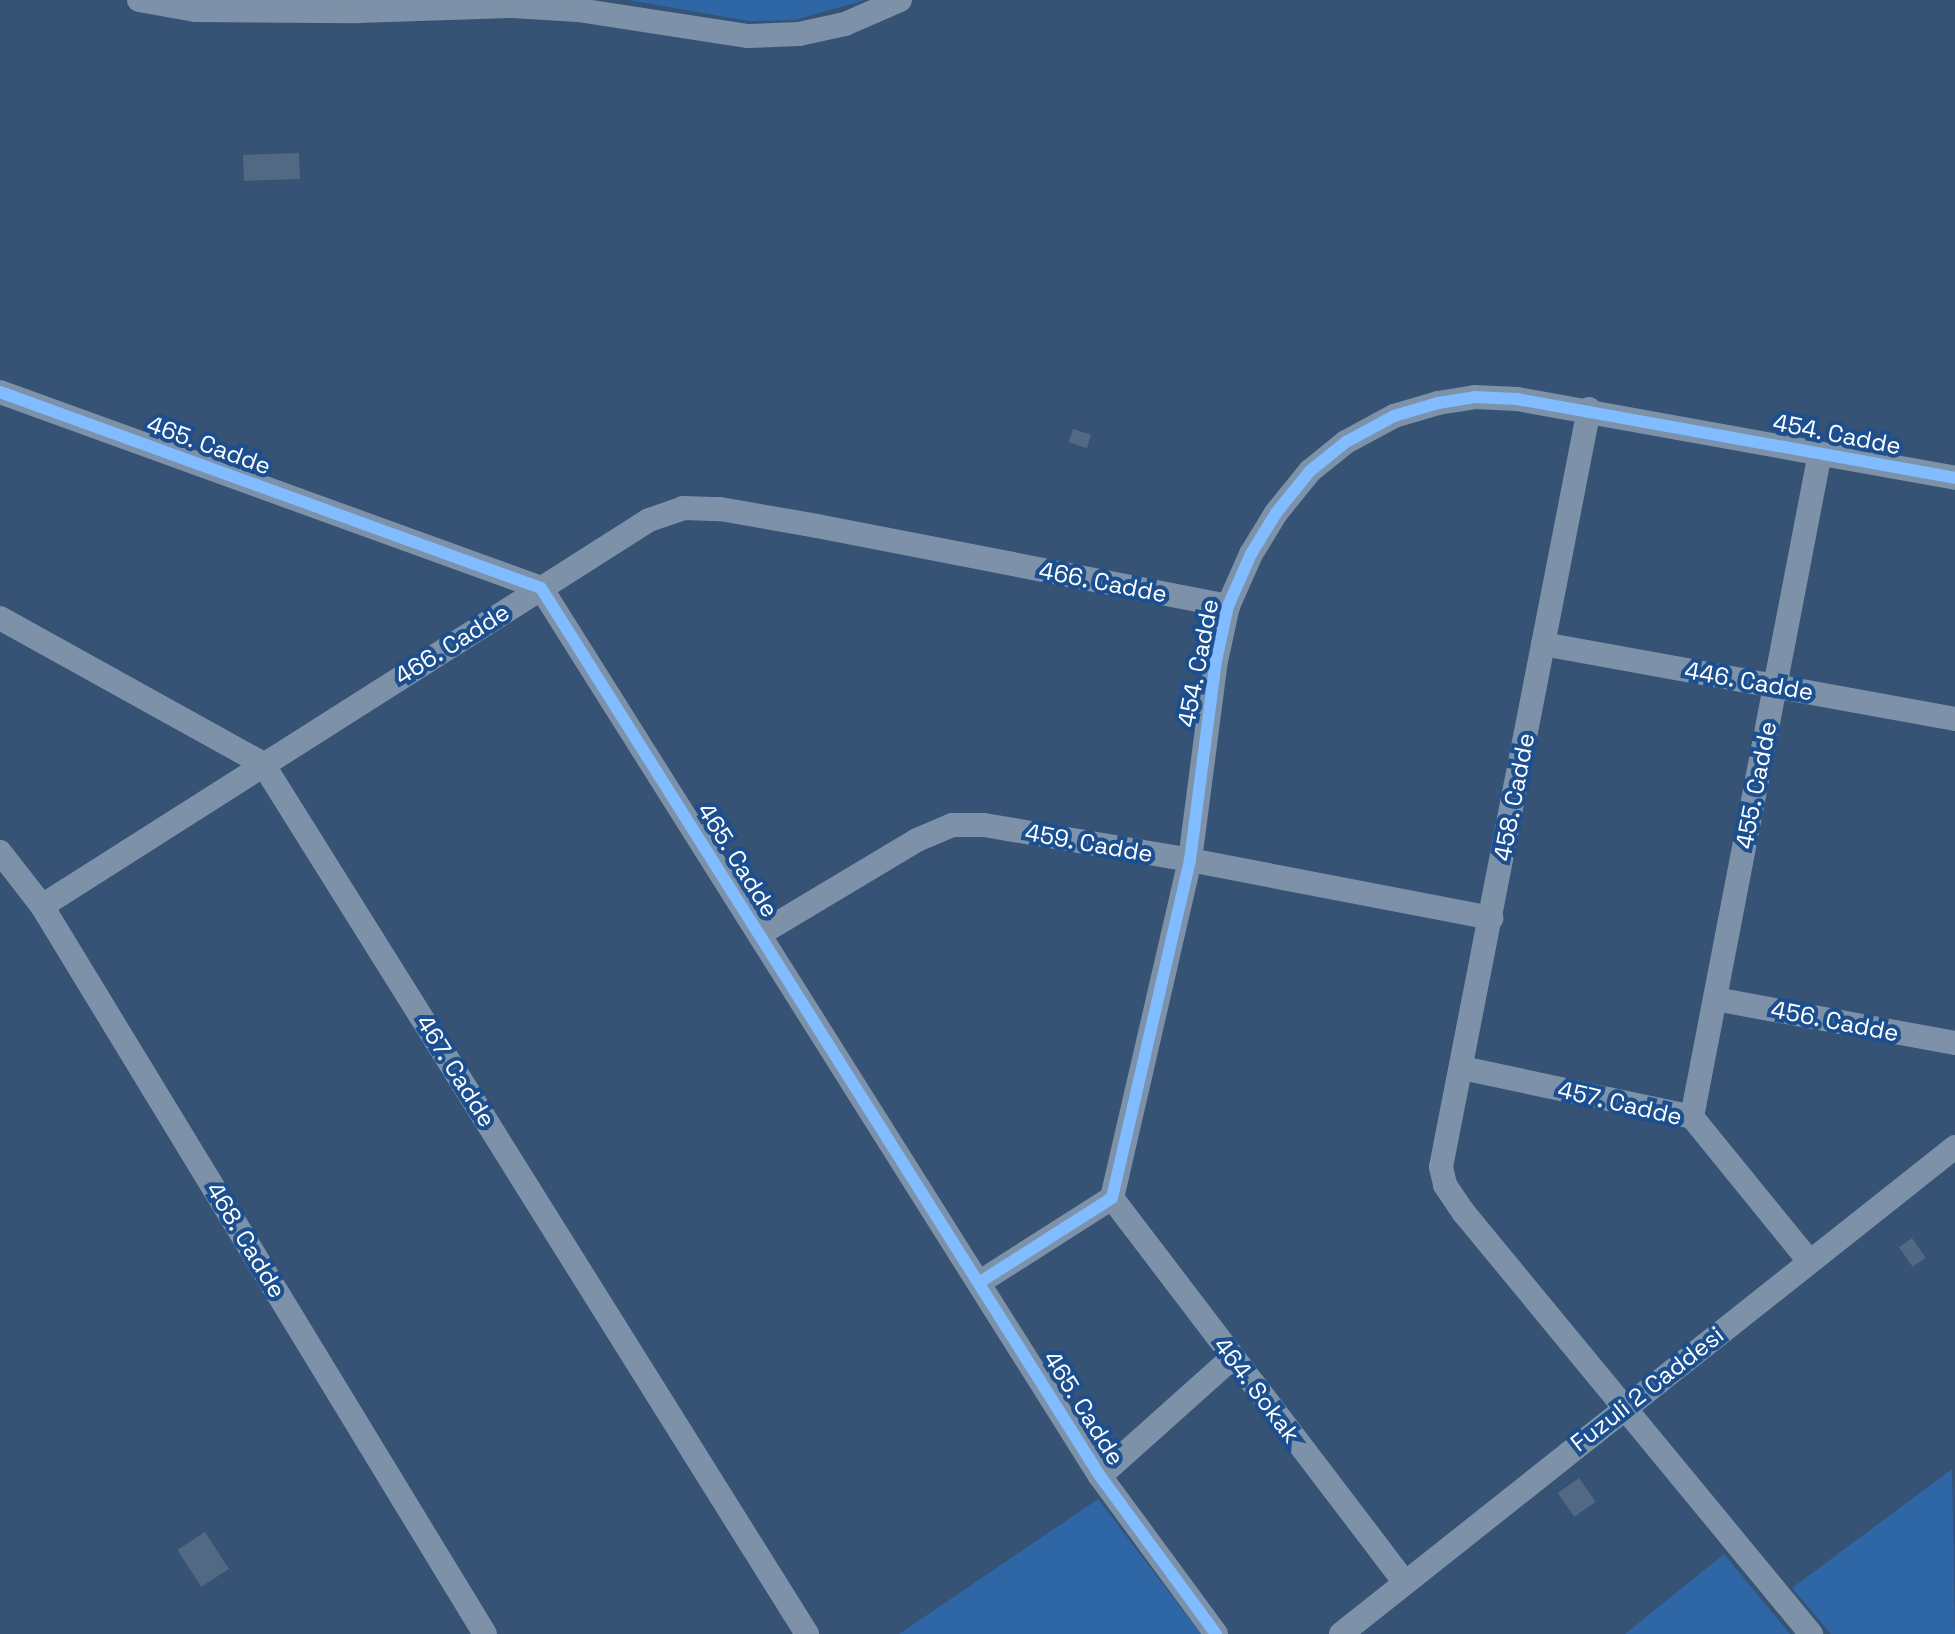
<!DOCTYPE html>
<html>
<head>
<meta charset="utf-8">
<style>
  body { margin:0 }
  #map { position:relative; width:1955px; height:1634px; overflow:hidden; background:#365274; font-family:"Space Grotesk",sans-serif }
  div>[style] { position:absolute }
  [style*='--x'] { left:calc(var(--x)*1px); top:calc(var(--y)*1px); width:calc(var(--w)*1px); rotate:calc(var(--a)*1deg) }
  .green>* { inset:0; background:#2f66a5 }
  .building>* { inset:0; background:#526984; transform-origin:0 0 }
  .minor>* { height:24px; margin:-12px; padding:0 12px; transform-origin:12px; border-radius:12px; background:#7d92a8 }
  .cycleway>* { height:12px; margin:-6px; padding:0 6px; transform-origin:6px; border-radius:6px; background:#80bcff }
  span { translate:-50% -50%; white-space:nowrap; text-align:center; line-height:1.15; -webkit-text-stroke:8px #1b4f8f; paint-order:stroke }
  .street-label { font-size:24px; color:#fff }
</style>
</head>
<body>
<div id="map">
  <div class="green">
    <i style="clip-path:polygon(628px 0,865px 0,795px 20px,749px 21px)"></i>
    <i style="clip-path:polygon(1952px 1469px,1955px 1634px,1831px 1634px,1792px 1588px)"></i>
    <i style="clip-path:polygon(1098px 1499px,1201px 1634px,899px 1634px)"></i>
    <i style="clip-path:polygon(1724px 1554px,1790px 1634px,1625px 1634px)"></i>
  </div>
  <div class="building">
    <i style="left:299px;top:153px;width:26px;height:56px;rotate:88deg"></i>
    <i style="left:1073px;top:429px;width:19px;height:14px;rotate:18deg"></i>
    <i style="left:1912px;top:1238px;width:24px;height:16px;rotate:55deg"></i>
    <i style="left:1579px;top:1478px;width:29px;height:26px;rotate:55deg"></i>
    <i style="left:205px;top:1532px;width:44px;height:33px;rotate:57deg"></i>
  </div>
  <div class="minor">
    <i style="--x:139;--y:0;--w:57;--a:10.1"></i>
    <i style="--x:195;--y:10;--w:163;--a:0.4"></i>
    <i style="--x:358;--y:11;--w:154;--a:-1.9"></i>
    <i style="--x:512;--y:6;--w:66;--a:3.5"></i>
    <i style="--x:578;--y:10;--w:172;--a:8.7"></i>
    <i style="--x:748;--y:36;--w:51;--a:-2.2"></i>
    <i style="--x:799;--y:34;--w:47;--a:-12.3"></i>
    <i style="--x:845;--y:24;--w:60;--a:-23.6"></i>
    <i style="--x:0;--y:392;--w:575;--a:19.92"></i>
    <i style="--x:541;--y:588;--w:1049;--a:57.81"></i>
    <i style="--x:1100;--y:1476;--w:196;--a:53.7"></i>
    <i style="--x:1589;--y:409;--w:772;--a:101.05"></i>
    <i style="--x:1441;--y:1167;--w:18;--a:77"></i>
    <i style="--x:1445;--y:1185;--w:34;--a:56"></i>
    <i style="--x:1464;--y:1213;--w:546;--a:50.5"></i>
    <i style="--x:0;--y:618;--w:301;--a:29"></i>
    <i style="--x:263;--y:764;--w:1026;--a:57.98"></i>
    <i style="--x:1543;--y:644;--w:419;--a:10.3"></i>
    <i style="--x:0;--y:852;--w:68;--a:52.1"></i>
    <i style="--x:42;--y:906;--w:852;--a:58.68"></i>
    <i style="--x:42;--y:906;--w:719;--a:-32.45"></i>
    <i style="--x:649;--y:520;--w:36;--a:-19"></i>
    <i style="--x:683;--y:508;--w:37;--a:2"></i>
    <i style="--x:720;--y:509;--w:98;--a:9.9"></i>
    <i style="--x:817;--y:526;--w:419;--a:11"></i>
    <i style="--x:760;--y:934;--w:183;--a:-30.9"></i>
    <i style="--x:917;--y:840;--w:38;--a:-23"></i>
    <i style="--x:952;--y:825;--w:32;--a:0"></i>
    <i style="--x:984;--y:825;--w:209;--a:9.6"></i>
    <i style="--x:1190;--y:860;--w:307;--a:10.9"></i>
    <i style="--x:1715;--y:999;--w:244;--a:10.4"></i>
    <i style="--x:1462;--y:1068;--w:235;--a:12"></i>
    <i style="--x:1692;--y:1117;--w:186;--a:50.9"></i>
    <i style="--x:1692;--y:1117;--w:676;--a:-79.09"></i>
    <i style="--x:1112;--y:1198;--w:482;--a:52.7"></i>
    <i style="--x:980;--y:1282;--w:156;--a:-32.5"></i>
    <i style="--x:1112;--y:1198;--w:347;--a:-77"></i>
    <i style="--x:1190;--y:860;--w:201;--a:-82.6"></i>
    <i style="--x:1216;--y:661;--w:56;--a:-77.7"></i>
    <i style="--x:1228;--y:606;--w:57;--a:-66.1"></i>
    <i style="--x:1251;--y:554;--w:48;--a:-58.6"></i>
    <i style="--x:1276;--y:513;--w:54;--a:-51"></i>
    <i style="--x:1310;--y:471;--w:46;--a:-38.9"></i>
    <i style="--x:1346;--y:442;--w:55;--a:-28.4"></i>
    <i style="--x:1394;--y:416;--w:46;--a:-16.5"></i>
    <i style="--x:1438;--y:403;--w:36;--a:-9"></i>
    <i style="--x:1474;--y:397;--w:43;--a:2.7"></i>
    <i style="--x:1517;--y:399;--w:445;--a:10.2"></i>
    <i style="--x:1100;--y:1476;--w:177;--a:-41.8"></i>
    <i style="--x:1341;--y:1634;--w:784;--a:-38.42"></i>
  </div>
  <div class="cycleway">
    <i style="--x:0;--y:392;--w:575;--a:19.92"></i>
    <i style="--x:541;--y:588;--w:1049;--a:57.81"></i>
    <i style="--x:1100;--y:1476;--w:196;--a:53.7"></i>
    <i style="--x:980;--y:1282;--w:156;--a:-32.5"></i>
    <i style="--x:1112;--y:1198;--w:347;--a:-77"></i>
    <i style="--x:1190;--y:860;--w:201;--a:-82.6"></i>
    <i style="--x:1216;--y:661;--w:56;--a:-77.7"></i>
    <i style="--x:1228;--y:606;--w:57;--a:-66.1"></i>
    <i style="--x:1251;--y:554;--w:48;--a:-58.6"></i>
    <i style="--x:1276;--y:513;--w:54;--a:-51"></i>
    <i style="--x:1310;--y:471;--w:46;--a:-38.9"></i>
    <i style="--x:1346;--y:442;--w:55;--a:-28.4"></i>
    <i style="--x:1394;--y:416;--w:46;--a:-16.5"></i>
    <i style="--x:1438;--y:403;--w:36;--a:-9"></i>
    <i style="--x:1474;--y:397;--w:43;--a:2.7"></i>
    <i style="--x:1517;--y:399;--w:445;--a:10.2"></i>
  </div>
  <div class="street-label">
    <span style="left:1837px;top:434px;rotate:11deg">454. Cadde</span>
    <span style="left:209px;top:445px;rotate:20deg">465. Cadde</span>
    <span style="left:1103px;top:582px;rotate:11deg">466. Cadde</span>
    <span style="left:452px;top:644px;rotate:-32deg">466. Cadde</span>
    <span style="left:1198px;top:663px;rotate:-79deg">454. Cadde</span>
    <span style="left:1749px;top:681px;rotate:10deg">446. Cadde</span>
    <span style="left:1756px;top:785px;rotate:-79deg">455. Cadde</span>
    <span style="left:1514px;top:797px;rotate:-79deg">458. Cadde</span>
    <span style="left:1089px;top:843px;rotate:10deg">459. Cadde</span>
    <span style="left:738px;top:860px;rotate:58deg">465. Cadde</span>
    <span style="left:1835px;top:1021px;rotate:11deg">456. Cadde</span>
    <span style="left:456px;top:1071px;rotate:58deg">467. Cadde</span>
    <span style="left:1620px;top:1103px;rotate:13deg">457. Cadde</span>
    <span style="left:246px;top:1240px;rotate:59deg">468. Cadde</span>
    <span style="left:1647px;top:1389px;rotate:-38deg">Fuzuli 2 Caddesi</span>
    <span style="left:1257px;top:1390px;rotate:53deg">464. Sokak</span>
    <span style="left:1084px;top:1408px;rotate:58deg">465. Cadde</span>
  </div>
</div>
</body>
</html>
